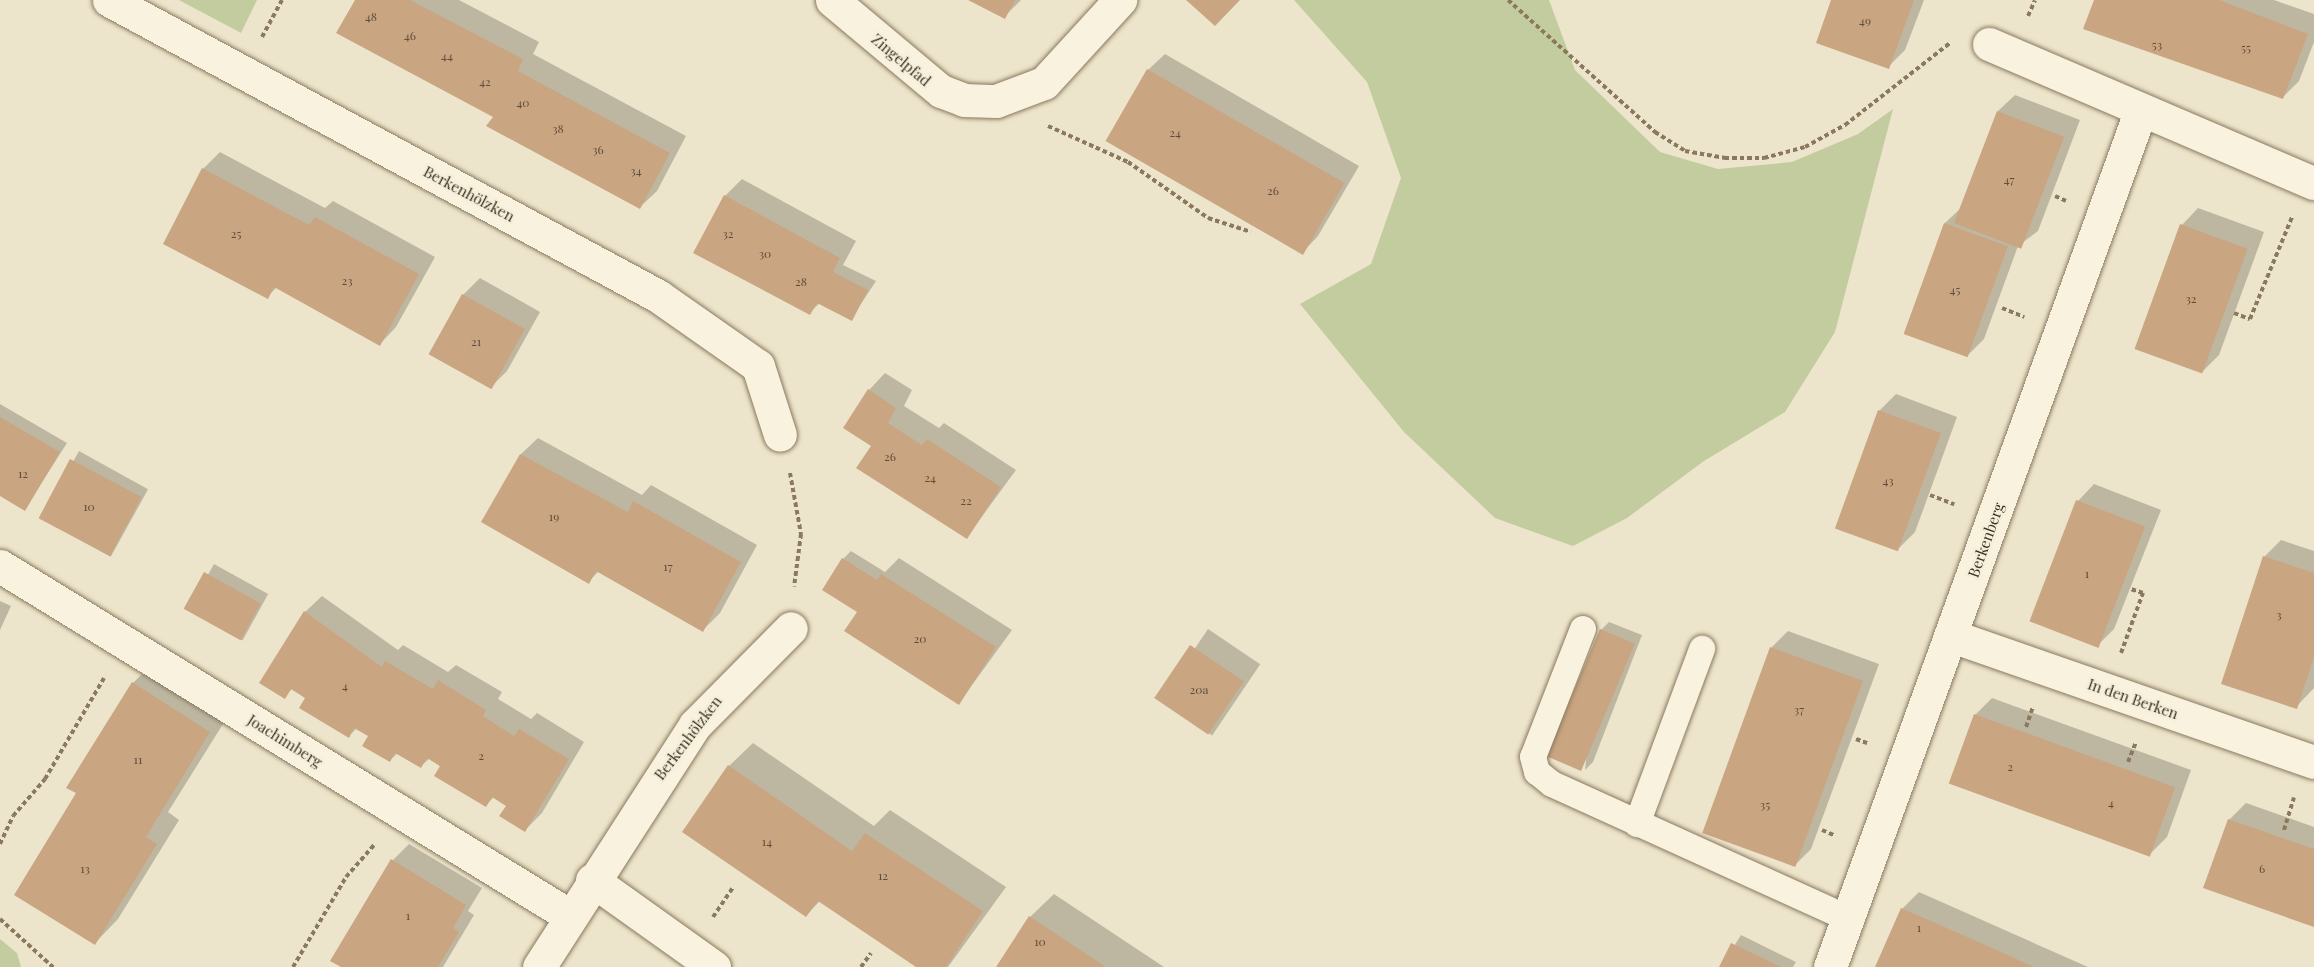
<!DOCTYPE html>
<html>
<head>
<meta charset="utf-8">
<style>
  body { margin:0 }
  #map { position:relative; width:2314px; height:967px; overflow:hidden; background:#ede5cb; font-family:"Playfair Display",serif }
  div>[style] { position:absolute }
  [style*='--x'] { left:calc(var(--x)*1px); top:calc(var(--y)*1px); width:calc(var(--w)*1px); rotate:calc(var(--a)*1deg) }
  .green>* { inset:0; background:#c3cc9e }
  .shadow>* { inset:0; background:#0003; transform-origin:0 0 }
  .building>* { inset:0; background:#caa582; transform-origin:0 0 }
  .path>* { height:4px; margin-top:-2px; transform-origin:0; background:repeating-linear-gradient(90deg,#8a795f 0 4.5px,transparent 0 7.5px) }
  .roads { filter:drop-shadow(0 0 2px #8a795f) drop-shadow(0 0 2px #8a795f) }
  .service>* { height:26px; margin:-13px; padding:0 13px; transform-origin:13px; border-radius:13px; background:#f8f2de }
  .minor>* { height:33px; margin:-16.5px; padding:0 16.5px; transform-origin:16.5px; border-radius:16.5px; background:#f8f2de }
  span { translate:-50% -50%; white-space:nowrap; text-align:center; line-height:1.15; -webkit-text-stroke:4.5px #f5efda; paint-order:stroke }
  .number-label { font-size:12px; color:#5f4d3a }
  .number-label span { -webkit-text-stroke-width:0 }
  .street-label { font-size:15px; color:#3b3022 }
</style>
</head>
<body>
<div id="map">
  <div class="green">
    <i style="clip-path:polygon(179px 0,257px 0,241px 33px)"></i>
    <i style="clip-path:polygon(1294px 0,1549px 0,1575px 70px,1660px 152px,1718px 169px,1792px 162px,1858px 134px,1893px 109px,1835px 332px,1785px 412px,1704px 461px,1627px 518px,1573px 546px,1495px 518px,1404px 432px,1300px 304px,1371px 264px,1401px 178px,1367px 82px)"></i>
    <i style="clip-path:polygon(0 939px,17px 953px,21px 967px,0 967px)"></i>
  </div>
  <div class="shadow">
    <i style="clip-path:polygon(356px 0,459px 0,539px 42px,533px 54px,686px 136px,657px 191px,640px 207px,495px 116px)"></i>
    <i style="clip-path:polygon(971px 0,1021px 0,1004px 17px)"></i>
    <i style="clip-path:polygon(1833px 0,1924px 0,1905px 50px,1888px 67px)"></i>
    <i style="clip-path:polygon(2095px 0,2274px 0,2314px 14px,2314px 42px,2299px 81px,2282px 98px)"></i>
    <i style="clip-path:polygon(1165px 54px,1359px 166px,1318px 236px,1302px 253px,1148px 70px)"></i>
    <i style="clip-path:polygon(2015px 95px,2080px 120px,2038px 231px,2018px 246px,1984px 339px,1967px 356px,1945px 223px,1962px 207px,1998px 111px)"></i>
    <i style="clip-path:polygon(220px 152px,325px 208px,333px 201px,435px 257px,396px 327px,380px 344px,277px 287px,267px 297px,203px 169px)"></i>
    <i style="clip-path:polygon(742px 179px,856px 241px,843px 265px,876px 281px,851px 319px,820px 303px,809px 313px,725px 196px)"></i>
    <i style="clip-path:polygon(2198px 208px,2264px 232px,2219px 355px,2202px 372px,2182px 225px)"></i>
    <i style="clip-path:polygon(480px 278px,540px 312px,507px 371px,491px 387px,463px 295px)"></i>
    <i style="clip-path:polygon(885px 373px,912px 390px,904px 406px,939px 428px,944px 423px,1016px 470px,967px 537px,873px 445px,869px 390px)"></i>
    <i style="clip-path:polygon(1896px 394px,1957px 417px,1915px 532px,1898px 549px,1879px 411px)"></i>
    <i style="clip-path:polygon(0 404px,67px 443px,25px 509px,0 495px)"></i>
    <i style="clip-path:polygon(538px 438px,642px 495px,651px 485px,757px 545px,720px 613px,703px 630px,599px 571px,588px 582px,483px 522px,521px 454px)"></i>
    <i style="left:79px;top:451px;width:79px;height:77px;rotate:29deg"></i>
    <i style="clip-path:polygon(2094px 484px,2161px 510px,2114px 629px,2098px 645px,2078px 501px)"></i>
    <i style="clip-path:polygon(2281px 540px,2314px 551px,2314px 688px,2296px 707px,2264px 557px)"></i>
    <i style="clip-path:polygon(851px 551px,885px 572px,899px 558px,1012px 630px,959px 703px,859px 611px,843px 559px)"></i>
    <i style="left:214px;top:564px;width:62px;height:53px;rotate:29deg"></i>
    <i style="clip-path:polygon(322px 596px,398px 650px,403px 645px,448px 672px,456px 665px,502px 692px,498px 699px,531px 719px,537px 713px,584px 742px,542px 813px,525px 830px,508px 805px,494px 797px,486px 805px,430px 758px,421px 766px,398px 753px,390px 760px,370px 735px,357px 728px,349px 736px,293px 688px,284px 697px,305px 612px)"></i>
    <i style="clip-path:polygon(0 601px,11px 606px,0 630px)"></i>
    <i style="clip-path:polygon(1609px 622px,1642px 635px,1593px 762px,1585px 770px,1601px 630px)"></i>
    <i style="left:1208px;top:629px;width:63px;height:86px;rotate:34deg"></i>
    <i style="clip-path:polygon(1788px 631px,1879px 664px,1811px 849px,1794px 866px,1704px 832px,1772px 647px)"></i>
    <i style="clip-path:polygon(156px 660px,233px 708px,168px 812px,179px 820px,118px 919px,95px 943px,78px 793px,133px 683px)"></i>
    <i style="clip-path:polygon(1992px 698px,2191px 770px,2167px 837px,2150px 854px,1975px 715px)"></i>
    <i style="clip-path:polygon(753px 743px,874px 826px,890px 810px,1006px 887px,948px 967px,919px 967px,820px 901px,806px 915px,729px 766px)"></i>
    <i style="clip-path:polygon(2246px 803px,2314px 827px,2314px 925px,2229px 820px)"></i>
    <i style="clip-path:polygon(409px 844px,482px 888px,468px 911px,474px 915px,443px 967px,341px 967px,393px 860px)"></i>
    <i style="clip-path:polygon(1919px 892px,2088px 967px,1876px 967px,1902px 909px)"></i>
    <i style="clip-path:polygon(1054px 894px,1164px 967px,998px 967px,1030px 917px)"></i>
    <i style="clip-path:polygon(1741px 935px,1796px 962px,1793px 967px,1721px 967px)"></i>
  </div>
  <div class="building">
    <i style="clip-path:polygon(355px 0,410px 0,523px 59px,518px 71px,670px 153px,640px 209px,486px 126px,493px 117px,336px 33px)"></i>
    <i style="clip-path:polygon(968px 0,1015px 0,1005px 19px)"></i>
    <i style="clip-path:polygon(1186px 0,1240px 0,1215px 26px)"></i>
    <i style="clip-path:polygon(1831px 0,1914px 0,1889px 69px,1816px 43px)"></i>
    <i style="clip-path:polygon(2094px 0,2219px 0,2308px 34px,2283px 99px,2083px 29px)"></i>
    <i style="left:1147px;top:69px;width:228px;height:83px;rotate:30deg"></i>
    <i style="left:1997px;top:111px;width:72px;height:120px;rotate:21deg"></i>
    <i style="clip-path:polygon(202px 168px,309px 225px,315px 217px,419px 274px,380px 346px,274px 287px,268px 299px,163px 244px)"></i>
    <i style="clip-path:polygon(724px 195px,840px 258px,833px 272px,868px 290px,852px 321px,817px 303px,810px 315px,693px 253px)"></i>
    <i style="left:1944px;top:223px;width:68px;height:118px;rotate:20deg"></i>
    <i style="left:2180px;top:224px;width:72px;height:133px;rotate:20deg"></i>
    <i style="left:462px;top:294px;width:72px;height:69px;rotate:29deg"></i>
    <i style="clip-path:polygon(868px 389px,896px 408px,888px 423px,922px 445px,927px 439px,1001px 487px,967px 539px,856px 468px,871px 446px,843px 428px)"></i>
    <i style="left:1878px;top:410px;width:67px;height:126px;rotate:20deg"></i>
    <i style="clip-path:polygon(0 417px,60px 452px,25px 511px,0 496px)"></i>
    <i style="clip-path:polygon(520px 454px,628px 512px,633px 501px,741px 562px,703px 632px,596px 571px,589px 584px,481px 522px)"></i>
    <i style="left:70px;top:459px;width:81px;height:67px;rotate:28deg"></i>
    <i style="left:2076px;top:500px;width:74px;height:130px;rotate:21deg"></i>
    <i style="clip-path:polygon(2263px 556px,2314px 573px,2314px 657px,2297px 709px,2221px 684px)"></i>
    <i style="clip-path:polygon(842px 558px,877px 580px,881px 574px,996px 647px,959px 705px,844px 631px,857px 612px,822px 590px)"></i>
    <i style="left:204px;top:572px;width:65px;height:42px;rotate:29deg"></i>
    <i style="clip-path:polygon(304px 611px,382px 667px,385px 661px,433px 689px,438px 680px,486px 710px,483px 716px,514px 736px,519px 729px,569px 759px,525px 832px,499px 816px,506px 806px,492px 797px,486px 807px,434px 776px,440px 766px,427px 758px,421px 768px,395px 753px,390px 762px,362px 746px,368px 736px,354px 728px,349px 738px,299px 708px,305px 698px,291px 689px,285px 699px,259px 683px)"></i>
    <i style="left:1600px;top:629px;width:38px;height:138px;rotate:23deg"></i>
    <i style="left:1190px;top:645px;width:65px;height:64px;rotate:34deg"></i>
    <i style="left:1770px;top:647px;width:99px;height:198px;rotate:20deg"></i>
    <i style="clip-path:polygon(132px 682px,210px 732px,146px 837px,157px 844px,95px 945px,14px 895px,76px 793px,66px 788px)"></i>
    <i style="left:1974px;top:714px;width:214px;height:74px;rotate:20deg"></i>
    <i style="clip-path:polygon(728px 765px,852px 851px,865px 833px,983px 911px,946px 967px,916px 967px,818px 901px,806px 917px,682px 832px)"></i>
    <i style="clip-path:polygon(2228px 819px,2314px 849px,2314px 927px,2203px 888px)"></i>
    <i style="clip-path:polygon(391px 859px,466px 905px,453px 928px,459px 932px,438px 967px,341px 967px,330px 961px)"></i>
    <i style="clip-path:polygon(1901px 908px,1990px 947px,2034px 967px,1875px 967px)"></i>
    <i style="clip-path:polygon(1029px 916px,1106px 967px,996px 967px)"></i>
    <i style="clip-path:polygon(1731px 943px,1781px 967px,1719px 967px)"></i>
  </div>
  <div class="path">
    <i style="--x:1508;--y:0;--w:198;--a:41.9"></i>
    <i style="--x:1655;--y:132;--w:36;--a:32"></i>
    <i style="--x:1685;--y:151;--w:41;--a:9.9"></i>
    <i style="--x:1725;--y:158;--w:39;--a:0"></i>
    <i style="--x:1764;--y:158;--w:42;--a:-15"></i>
    <i style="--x:1805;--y:147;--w:46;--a:-28.8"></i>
    <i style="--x:1845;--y:125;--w:133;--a:-38"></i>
    <i style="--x:2028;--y:16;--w:17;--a:-66"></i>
    <i style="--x:262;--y:37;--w:42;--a:-61.6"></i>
    <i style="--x:1048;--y:126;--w:88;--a:24.2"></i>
    <i style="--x:1128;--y:162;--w:98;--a:35"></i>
    <i style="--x:1208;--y:218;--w:45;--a:18"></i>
    <i style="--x:2055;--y:196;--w:12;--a:24"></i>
    <i style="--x:2002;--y:308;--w:24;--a:22"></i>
    <i style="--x:2234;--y:313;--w:17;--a:21"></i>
    <i style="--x:2250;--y:319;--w:110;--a:-67.6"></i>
    <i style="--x:790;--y:473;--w:62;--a:79.8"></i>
    <i style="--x:801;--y:534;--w:53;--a:97.5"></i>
    <i style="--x:1930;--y:495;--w:26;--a:21"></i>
    <i style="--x:2121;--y:653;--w:64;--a:-69.9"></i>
    <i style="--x:2143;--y:593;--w:13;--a:-162"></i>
    <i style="--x:2026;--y:727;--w:21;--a:-71"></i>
    <i style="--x:1856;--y:739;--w:12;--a:20"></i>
    <i style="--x:2128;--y:762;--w:22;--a:-68"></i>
    <i style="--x:1822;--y:830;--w:13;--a:23"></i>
    <i style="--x:2284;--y:830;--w:34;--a:-73"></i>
    <i style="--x:0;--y:844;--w:31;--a:-65"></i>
    <i style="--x:13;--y:816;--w:49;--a:-49.1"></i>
    <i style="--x:45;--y:779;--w:117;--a:-59.7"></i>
    <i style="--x:713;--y:917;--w:37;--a:-56"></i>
    <i style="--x:0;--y:919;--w:72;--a:42.2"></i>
    <i style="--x:293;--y:967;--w:104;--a:-59.5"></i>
    <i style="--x:346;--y:877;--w:44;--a:-48.7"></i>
    <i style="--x:861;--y:967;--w:17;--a:-54"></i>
  </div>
  <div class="roads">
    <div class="service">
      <i style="--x:1583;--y:629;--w:137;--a:111.3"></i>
      <i style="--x:1533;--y:757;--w:16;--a:75"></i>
      <i style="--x:1537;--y:772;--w:19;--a:39"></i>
      <i style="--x:1552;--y:784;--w:326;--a:24.4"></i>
      <i style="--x:1637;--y:824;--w:187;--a:-69.6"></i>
    </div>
    <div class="minor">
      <i style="--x:109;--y:0;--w:624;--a:28.33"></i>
      <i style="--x:658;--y:296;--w:122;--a:35"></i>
      <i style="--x:758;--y:366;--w:72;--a:72.3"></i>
      <i style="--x:832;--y:0;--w:142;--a:39.9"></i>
      <i style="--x:941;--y:91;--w:25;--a:21"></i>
      <i style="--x:964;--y:100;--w:32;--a:2"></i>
      <i style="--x:996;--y:101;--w:51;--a:-20.6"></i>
      <i style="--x:1044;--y:83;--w:113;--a:-47.5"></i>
      <i style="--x:1989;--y:44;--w:353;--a:23.2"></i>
      <i style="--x:0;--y:566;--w:669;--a:31.55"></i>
      <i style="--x:1952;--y:636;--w:383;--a:19.2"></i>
      <i style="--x:592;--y:880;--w:150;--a:35.5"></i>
      <i style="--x:539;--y:967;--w:288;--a:-57.2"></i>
      <i style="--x:695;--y:725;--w:136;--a:-45.3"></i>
      <i style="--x:1830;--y:967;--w:909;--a:-70.07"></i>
    </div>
  </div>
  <div class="number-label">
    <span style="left:371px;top:17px">48</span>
    <span style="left:1865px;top:21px">49</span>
    <span style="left:410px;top:36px">46</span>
    <span style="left:2157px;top:45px">53</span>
    <span style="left:2246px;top:48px">55</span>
    <span style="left:447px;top:56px">44</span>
    <span style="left:485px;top:82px">42</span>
    <span style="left:523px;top:103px">40</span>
    <span style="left:558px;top:129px">38</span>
    <span style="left:1175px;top:133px">24</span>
    <span style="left:598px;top:150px">36</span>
    <span style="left:636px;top:171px">34</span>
    <span style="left:2009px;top:180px">47</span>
    <span style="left:1273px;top:191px">26</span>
    <span style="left:236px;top:234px">25</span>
    <span style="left:728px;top:234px">32</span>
    <span style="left:765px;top:254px">30</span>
    <span style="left:347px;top:281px">23</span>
    <span style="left:801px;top:282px">28</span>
    <span style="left:1955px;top:290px">45</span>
    <span style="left:2191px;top:299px">32</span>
    <span style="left:476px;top:342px">21</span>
    <span style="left:890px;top:457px">26</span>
    <span style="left:23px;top:474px">12</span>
    <span style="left:930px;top:478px">24</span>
    <span style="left:1888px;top:481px">43</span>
    <span style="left:966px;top:501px">22</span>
    <span style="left:89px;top:507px">10</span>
    <span style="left:554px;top:517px">19</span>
    <span style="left:668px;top:567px">17</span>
    <span style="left:2087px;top:574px">1</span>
    <span style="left:2279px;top:615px">3</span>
    <span style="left:920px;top:639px">20</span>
    <span style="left:345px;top:686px">4</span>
    <span style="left:1199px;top:690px">20a</span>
    <span style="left:1799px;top:710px">37</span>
    <span style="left:481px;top:756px">2</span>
    <span style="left:138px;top:760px">11</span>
    <span style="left:2010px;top:767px">2</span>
    <span style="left:2111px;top:803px">4</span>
    <span style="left:1765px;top:805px">35</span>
    <span style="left:767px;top:842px">14</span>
    <span style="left:85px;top:869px">13</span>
    <span style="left:2262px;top:869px">6</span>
    <span style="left:883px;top:876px">12</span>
    <span style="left:408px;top:916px">1</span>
    <span style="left:1919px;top:928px">1</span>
    <span style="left:1040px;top:942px">10</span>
  </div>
  <div class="street-label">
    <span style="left:901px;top:60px;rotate:40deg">Zingelpfad</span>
    <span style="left:469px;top:194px;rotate:28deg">Berkenhölzken</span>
    <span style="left:1986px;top:540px;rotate:-70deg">Berkenberg</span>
    <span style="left:2133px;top:699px;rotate:19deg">In den Berken</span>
    <span style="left:688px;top:738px;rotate:-53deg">Berkenhölzken</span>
    <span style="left:285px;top:741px;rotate:32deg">Joachimberg</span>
  </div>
</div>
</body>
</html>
